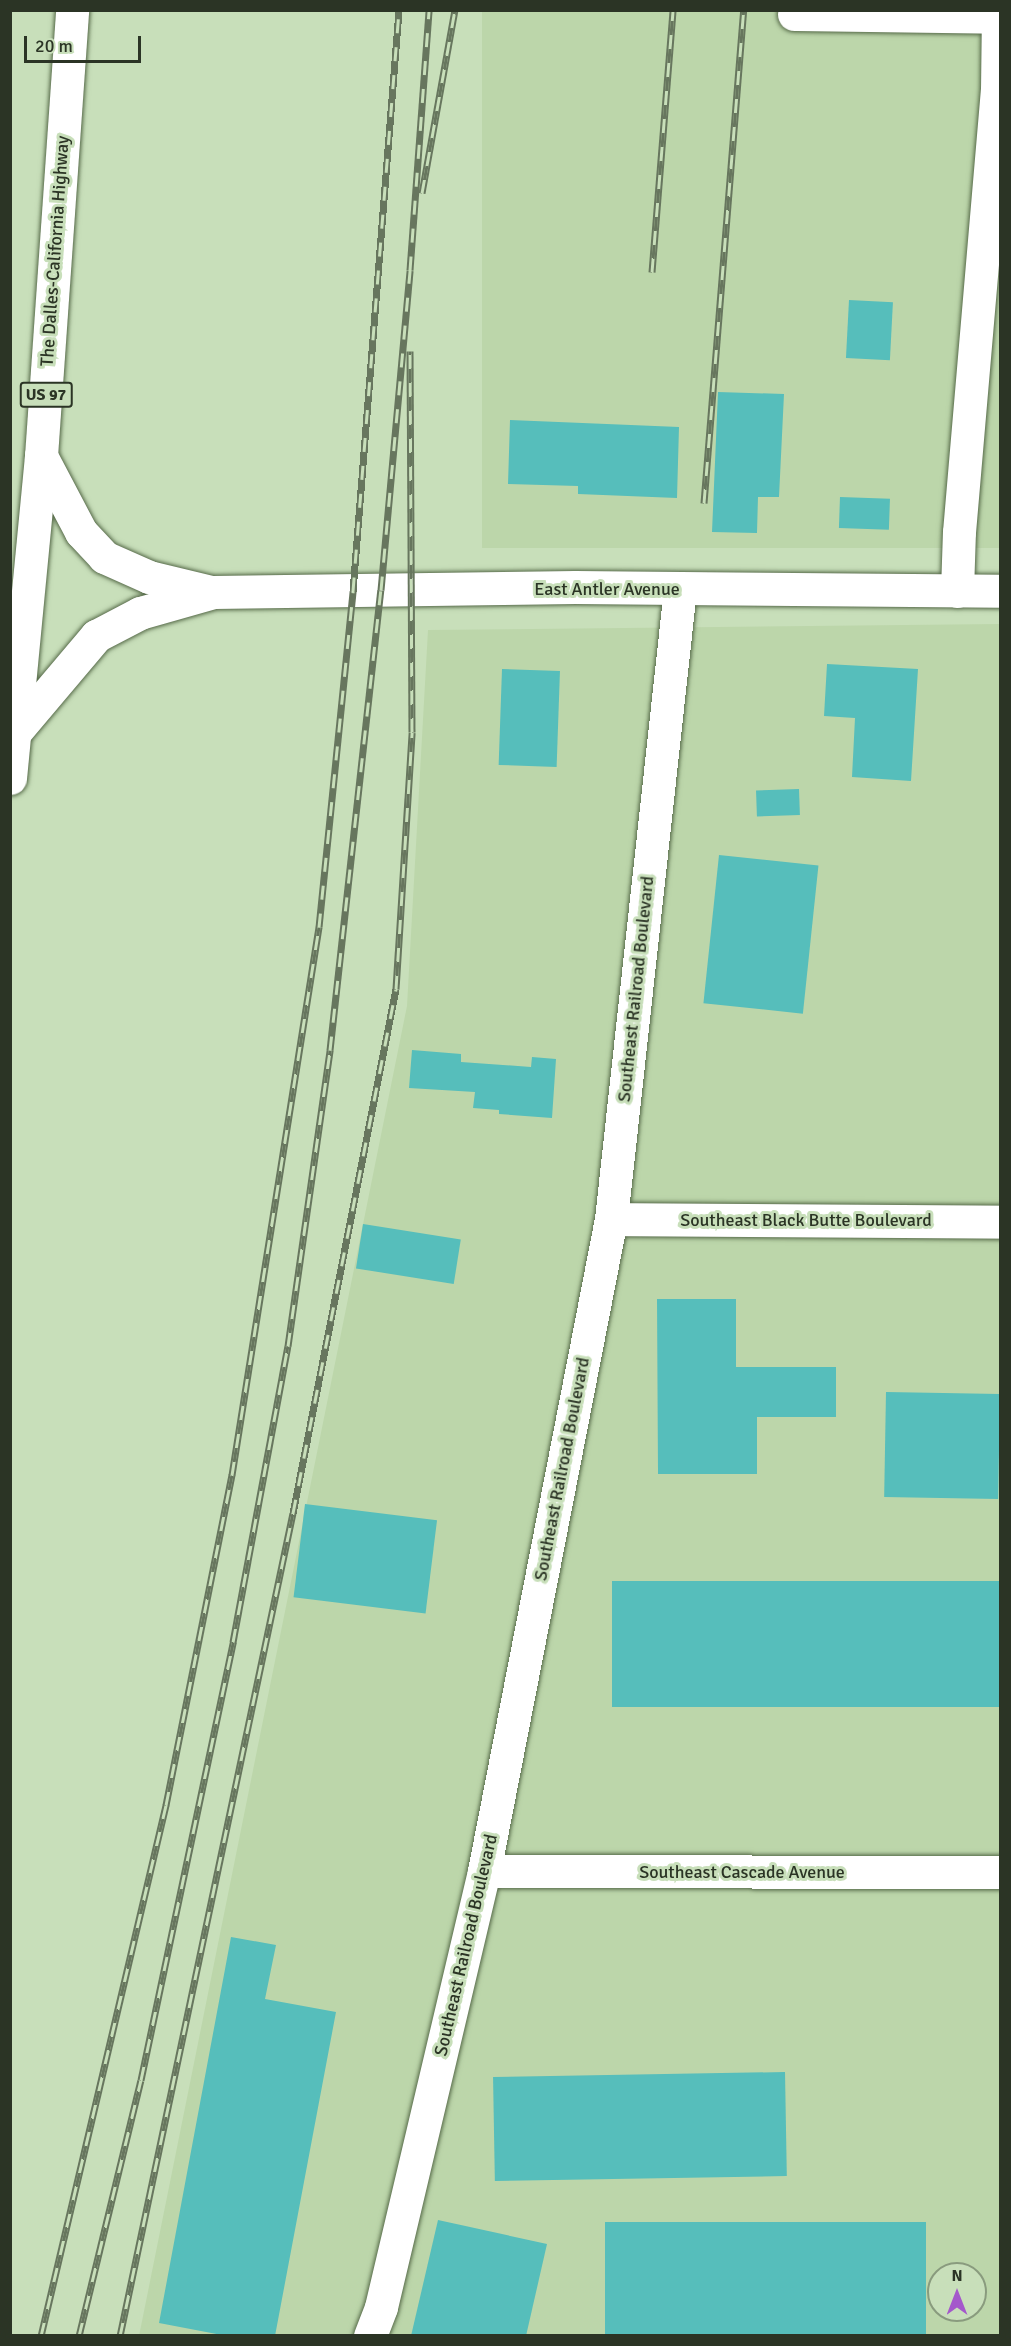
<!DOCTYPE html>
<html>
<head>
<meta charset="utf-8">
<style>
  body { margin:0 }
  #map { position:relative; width:1011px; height:2346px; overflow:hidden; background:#c8dfba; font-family:Signika,sans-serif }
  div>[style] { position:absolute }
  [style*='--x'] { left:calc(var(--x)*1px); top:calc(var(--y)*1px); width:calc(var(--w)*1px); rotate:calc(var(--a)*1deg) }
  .built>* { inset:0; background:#bcd6aa; transform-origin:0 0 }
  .building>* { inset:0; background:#56bebb; transform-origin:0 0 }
  .roads { filter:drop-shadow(0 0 2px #566a49) drop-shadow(0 0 2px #566a49) }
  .minor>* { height:33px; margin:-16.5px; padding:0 16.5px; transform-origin:16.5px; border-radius:16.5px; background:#fff }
  .highway>* { height:33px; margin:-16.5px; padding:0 16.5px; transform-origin:16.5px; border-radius:16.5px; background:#fff }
  .rail>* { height:7px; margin-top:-3.5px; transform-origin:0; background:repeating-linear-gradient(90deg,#c8dfba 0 14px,#67765e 0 28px); box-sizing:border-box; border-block:2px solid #67765e }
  span { translate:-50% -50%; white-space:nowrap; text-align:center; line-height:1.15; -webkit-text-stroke:6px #c8dfba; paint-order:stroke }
  .shield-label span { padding:2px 4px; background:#c8dfba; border:2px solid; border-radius:4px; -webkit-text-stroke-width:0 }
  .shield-label { font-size:16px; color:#2b3425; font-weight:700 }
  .street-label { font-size:18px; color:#2b3425 }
  .frame { position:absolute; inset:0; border:12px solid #2b3425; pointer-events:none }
  .north { position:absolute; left:927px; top:2262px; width:60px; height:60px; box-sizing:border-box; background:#c8dfba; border:2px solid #899b7e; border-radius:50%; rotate:0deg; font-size:16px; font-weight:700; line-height:24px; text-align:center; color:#2b3425 }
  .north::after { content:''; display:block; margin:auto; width:21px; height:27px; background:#a458cb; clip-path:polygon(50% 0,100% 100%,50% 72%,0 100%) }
  .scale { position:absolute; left:24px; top:36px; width:117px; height:27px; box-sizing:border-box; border:3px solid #2b3425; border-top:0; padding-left:8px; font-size:18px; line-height:21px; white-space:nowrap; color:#2b3425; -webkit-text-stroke:4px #c8dfba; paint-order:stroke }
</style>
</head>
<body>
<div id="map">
  <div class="built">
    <i style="left:482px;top:11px;width:518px;height:537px"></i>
    <i style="clip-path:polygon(evenodd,1000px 624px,1000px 2335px,139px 2336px,407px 1006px,428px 630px,1000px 624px,939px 2274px,975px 2274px,975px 2310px,939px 2310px,939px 2274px)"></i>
  </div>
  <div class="building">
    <i style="left:849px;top:300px;width:44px;height:58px;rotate:3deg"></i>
    <i style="clip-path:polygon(718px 392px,784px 394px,779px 497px,758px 497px,757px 533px,712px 532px)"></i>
    <i style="clip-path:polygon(510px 420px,679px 427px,677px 498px,578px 494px,578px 486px,508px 484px)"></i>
    <i style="left:840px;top:497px;width:50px;height:31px;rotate:2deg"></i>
    <i style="clip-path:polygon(827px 664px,918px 669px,911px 781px,852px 777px,855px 718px,824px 716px)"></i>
    <i style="left:502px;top:669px;width:58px;height:96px;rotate:2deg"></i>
    <i style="left:799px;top:789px;width:26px;height:43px;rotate:88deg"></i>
    <i style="left:719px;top:855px;width:100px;height:149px;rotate:6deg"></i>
    <i style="clip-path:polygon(412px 1050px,461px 1054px,461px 1062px,531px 1067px,532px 1057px,556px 1059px,552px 1118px,499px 1114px,499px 1110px,473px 1108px,475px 1092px,409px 1088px)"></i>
    <i style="left:363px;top:1224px;width:99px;height:45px;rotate:9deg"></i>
    <i style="clip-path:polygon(657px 1299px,736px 1299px,736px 1367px,836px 1367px,836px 1417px,757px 1417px,757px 1474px,658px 1474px)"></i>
    <i style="left:886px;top:1392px;width:114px;height:105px;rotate:1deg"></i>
    <i style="left:305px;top:1504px;width:133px;height:94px;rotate:7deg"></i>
    <i style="left:1000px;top:1581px;width:126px;height:388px;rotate:90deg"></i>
    <i style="clip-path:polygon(231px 1937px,276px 1945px,265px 1999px,336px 2012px,275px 2336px,227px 2336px,159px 2323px)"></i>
    <i style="left:785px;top:2072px;width:104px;height:292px;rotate:89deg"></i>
    <i style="clip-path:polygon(438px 2220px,547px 2244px,526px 2336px,411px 2336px)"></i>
    <i style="left:605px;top:2222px;width:321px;height:114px"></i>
  </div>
  <div class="roads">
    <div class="minor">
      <i style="--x:794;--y:14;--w:204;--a:0.8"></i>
      <i style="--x:957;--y:591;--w:59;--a:-88.1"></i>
      <i style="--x:959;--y:532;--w:443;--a:-85.1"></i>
      <i style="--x:997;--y:91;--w:81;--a:-89.3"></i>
      <i style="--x:213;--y:592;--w:362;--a:-0.8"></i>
      <i style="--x:575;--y:587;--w:425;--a:0.5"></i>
      <i style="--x:611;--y:1219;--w:389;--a:0.4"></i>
      <i style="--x:484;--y:1871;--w:516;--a:0.11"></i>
      <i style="--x:370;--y:2336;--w:31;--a:-69"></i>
      <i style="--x:381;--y:2307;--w:448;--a:-76.7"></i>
      <i style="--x:484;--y:1871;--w:664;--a:-78.98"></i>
      <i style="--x:611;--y:1219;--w:634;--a:-83.75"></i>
    </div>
    <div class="highway">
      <i style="--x:41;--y:456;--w:86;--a:62.2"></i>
      <i style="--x:81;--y:532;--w:34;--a:47"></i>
      <i style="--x:104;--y:557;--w:49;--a:24"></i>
      <i style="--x:149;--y:577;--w:64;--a:13.6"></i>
      <i style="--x:15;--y:732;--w:126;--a:-49.8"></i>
      <i style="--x:96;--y:636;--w:50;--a:-27.6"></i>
      <i style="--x:140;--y:613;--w:76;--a:-16"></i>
      <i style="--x:10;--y:778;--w:323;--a:-84.5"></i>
      <i style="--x:41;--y:456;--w:447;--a:-86"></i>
    </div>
  </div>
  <div class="rail">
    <i style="--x:422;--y:193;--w:186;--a:-79.8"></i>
    <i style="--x:652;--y:272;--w:263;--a:-85.4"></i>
    <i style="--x:704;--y:503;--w:495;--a:-85.4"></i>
    <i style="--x:41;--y:2336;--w:546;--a:-76.75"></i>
    <i style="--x:166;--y:1805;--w:337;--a:-78.7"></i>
    <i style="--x:232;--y:1475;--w:555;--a:-80.98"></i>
    <i style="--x:319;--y:927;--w:338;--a:-84.2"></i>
    <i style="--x:353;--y:591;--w:583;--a:-85.47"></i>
    <i style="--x:79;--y:2336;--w:263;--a:-76.4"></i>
    <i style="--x:141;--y:2080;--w:448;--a:-78.1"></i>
    <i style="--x:233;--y:1642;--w:301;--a:-79.5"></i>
    <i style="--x:288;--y:1346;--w:299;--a:-81.9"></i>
    <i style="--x:330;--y:1050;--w:463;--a:-83.7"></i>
    <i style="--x:381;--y:590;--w:321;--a:-84.8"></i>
    <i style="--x:410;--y:270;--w:261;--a:-85.8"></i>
    <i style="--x:120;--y:2336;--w:841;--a:-78.13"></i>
    <i style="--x:293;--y:1513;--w:534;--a:-78.88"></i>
    <i style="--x:396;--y:989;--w:257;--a:-86.4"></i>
    <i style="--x:412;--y:732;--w:381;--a:-90.3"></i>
  </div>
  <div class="shield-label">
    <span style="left:46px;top:395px">US 97</span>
  </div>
  <div class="street-label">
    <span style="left:55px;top:251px;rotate:-86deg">The Dalles-California Highway</span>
    <span style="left:607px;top:589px">East Antler Avenue</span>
    <span style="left:636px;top:989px;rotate:-84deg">Southeast Railroad Boulevard</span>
    <span style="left:806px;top:1220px">Southeast Black Butte Boulevard</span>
    <span style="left:562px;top:1469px;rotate:-79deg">Southeast Railroad Boulevard</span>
    <span style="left:742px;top:1872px">Southeast Cascade Avenue</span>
    <span style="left:466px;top:1945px;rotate:-77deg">Southeast Railroad Boulevard</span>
  </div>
  <div class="frame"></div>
  <div class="north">N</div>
  <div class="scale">20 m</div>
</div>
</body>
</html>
